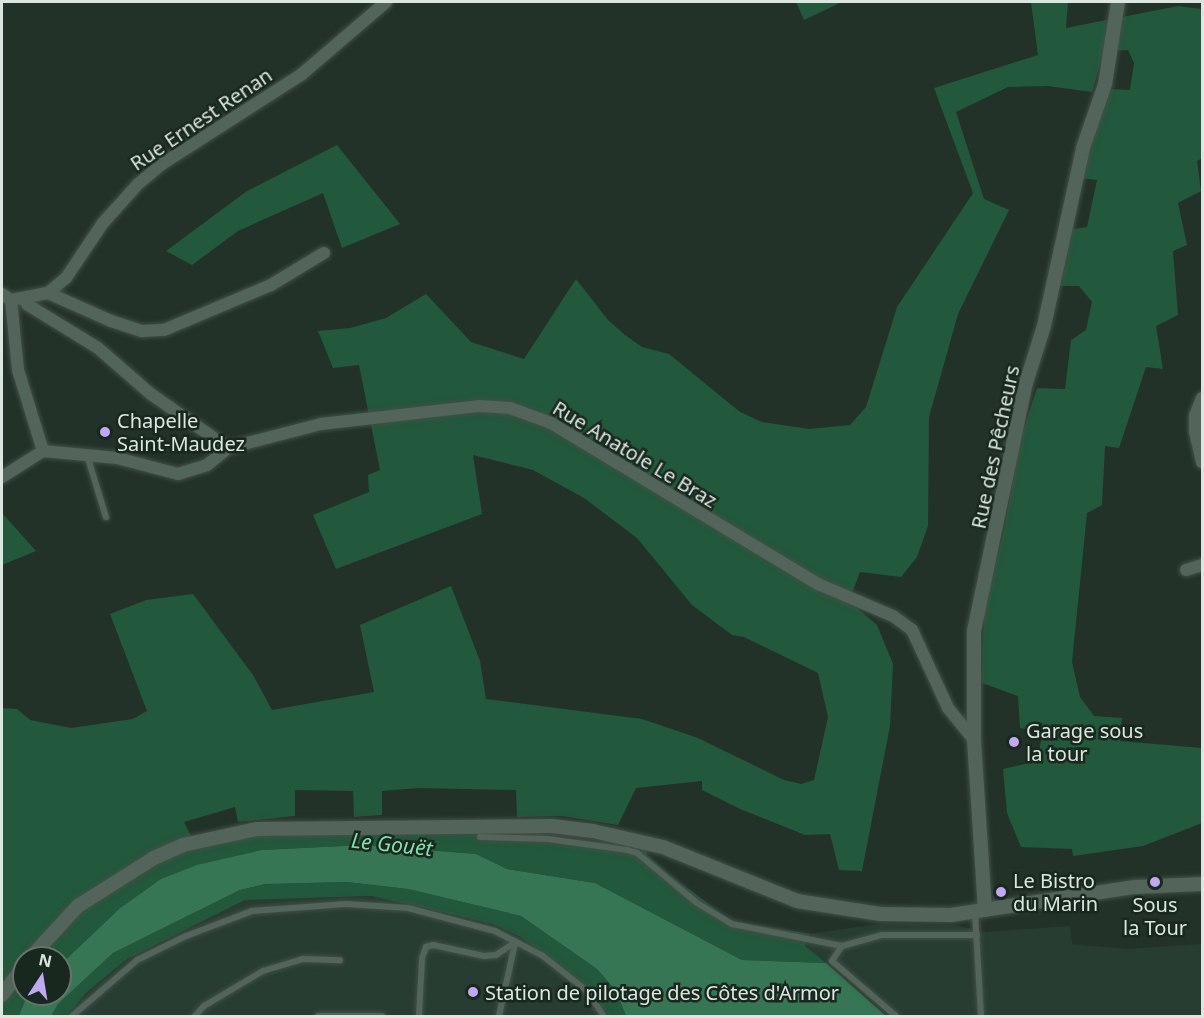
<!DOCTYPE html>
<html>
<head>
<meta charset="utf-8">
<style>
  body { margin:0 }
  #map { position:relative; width:1204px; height:1018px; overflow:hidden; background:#233229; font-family:"Noto Sans",sans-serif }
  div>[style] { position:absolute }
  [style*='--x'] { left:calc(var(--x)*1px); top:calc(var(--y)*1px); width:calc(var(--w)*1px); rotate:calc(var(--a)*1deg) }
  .built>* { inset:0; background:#283d31 }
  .green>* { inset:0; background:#22583c }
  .water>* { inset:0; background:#367654 }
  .roads { filter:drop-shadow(0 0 2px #414f47) drop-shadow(0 0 2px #414f47) }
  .service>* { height:6px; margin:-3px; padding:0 3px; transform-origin:3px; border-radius:3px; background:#53645a }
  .minor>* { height:12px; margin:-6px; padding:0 6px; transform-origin:6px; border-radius:6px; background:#53645a }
  .tertiary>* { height:14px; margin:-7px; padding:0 7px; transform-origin:7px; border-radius:7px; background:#53645a }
  .dots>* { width:16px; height:16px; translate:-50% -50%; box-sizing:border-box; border:3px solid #19281f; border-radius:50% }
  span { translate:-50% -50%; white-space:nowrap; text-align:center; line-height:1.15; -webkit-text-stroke:5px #19281f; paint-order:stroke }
  .street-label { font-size:20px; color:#dce6e0 }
  .poi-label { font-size:20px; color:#dce6e0 }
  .left { translate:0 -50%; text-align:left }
  .water-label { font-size:21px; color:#82dfab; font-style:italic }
  .frame { position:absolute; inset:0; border:3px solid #dce6e0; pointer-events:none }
  .north { position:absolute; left:12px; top:946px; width:60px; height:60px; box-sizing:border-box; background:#19281f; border:2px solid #67746c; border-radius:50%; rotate:12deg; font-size:16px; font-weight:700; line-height:24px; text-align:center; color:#dce6e0 }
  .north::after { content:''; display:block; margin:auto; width:21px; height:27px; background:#c1a8f3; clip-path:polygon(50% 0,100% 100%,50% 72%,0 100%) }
</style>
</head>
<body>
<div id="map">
  <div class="built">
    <i style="clip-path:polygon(371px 896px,493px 924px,521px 937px,592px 993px,609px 1016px,66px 1016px,87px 992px,127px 959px,245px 900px)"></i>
    <i style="clip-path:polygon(885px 923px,955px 925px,986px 932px,1070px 926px,1072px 944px,1127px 949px,1202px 944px,1202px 1016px,886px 1016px,805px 946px,810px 934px)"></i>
  </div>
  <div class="green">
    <i style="clip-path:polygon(796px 2px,842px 2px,804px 20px)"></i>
    <i style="clip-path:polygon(1031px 2px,1068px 2px,1066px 28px,1178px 6px,1202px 9px,1202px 158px,1197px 161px,1201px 191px,1178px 203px,1187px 245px,1173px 251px,1178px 315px,1156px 326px,1163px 369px,1146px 367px,1119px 448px,1105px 446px,1102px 505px,1087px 513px,1072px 662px,1080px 697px,1094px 716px,1122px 718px,1120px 741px,1202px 748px,1202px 823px,1143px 846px,1073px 856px,1072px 849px,1021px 847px,1007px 813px,1003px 769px,1025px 764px,1038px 755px,1043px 732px,1020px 728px,1018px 696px,982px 683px,984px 609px,1004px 530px,1020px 441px,1037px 388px,1065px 389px,1071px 340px,1086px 330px,1092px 302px,1079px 286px,1060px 286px,1072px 229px,1087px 227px,1097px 180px,1080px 178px,1095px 126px,1111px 89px,1130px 90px,1134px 63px,1128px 50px,1104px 51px,1092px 92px,1048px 86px,1008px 87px,956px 112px,984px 199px,1009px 210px,958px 314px,929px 417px,928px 526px,917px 557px,901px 577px,860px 572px,849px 601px,877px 625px,893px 664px,890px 726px,862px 871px,839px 870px,830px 834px,805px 835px,740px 809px,702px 790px,702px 781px,636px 788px,618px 825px,562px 816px,517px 817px,516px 790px,419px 788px,382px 791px,382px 815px,354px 817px,353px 791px,295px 790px,295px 816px,238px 822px,235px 807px,184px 822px,196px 846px,270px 834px,487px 832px,604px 842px,647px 850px,647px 855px,670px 875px,731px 921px,810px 934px,805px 946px,826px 963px,742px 960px,595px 883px,507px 869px,476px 854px,364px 845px,262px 850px,119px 909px,60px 965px,60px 958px,24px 958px,24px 994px,29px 998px,19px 1016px,2px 1016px,2px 708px,17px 709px,30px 720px,71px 728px,133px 719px,147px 711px,110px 614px,146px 600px,193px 594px,253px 675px,272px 710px,374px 692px,360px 625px,451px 586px,480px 661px,486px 699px,642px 719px,698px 738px,784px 780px,801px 784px,814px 780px,828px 717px,818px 673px,744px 637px,732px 635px,692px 605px,637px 538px,584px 498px,533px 470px,473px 455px,482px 514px,336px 569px,313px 515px,369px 492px,368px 475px,380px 470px,359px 365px,333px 368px,318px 331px,350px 328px,386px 318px,426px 294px,471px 342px,524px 359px,576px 279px,608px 320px,625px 335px,642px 347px,669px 354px,740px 412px,762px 422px,809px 429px,850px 425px,866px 407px,897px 307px,973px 193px,934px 88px,1038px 55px)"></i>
    <i style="clip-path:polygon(337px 145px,400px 224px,342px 248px,323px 193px,238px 231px,192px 265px,166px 251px,247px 191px)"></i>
    <i style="clip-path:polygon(2px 513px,36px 551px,2px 565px)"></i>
    <i style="clip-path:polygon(347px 882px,408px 889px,521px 916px,597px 969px,616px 991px,626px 1016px,609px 1016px,592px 993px,521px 937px,493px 924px,371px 896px,245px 900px,127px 959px,87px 992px,66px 1016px,51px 1016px,58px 1004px,113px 953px,240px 890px,266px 884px)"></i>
  </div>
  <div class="water">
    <i style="clip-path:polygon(364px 845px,476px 854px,507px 869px,595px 883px,742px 960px,826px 963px,886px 1016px,626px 1016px,616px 991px,597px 969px,521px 916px,408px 889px,347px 882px,266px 884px,240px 890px,113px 953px,58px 1004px,51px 1016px,19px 1016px,28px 994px,60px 994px,60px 965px,119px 909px,161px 879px,197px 865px,262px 850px)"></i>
  </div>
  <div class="roads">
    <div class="service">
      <i style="--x:87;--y:455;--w:65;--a:73"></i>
      <i style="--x:480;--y:837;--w:68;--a:1.7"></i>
      <i style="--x:548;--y:839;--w:80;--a:7.9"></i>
      <i style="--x:627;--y:850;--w:10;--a:17"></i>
      <i style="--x:637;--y:853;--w:78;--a:39.8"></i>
      <i style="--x:697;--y:903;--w:41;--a:31"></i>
      <i style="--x:732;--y:924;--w:112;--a:11.3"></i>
      <i style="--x:842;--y:946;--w:41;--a:-15.4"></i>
      <i style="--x:882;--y:935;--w:95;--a:0"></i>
      <i style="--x:975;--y:912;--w:104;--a:86.7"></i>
      <i style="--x:842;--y:946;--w:18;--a:124"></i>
      <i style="--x:832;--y:961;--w:84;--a:40.7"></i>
      <i style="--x:72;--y:1016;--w:86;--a:-40.7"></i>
      <i style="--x:137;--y:960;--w:55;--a:-26.1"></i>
      <i style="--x:186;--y:936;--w:71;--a:-20.7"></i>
      <i style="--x:252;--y:911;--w:94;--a:-4.3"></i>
      <i style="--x:346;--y:904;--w:62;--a:3.7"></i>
      <i style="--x:408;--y:908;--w:90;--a:14.8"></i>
      <i style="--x:495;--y:931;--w:54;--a:27.5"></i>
      <i style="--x:543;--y:956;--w:56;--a:38.5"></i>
      <i style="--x:587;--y:991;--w:30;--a:56"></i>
      <i style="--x:195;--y:1016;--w:13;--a:-48"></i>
      <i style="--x:204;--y:1006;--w:69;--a:-30.7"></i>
      <i style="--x:263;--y:971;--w:42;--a:-16.7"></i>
      <i style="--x:303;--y:959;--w:37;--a:2"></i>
      <i style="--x:318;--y:1016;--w:64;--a:0"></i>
      <i style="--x:419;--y:1016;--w:58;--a:-87"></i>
      <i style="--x:422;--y:958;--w:12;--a:-70"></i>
      <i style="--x:426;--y:947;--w:7;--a:-16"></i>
      <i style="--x:433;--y:945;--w:52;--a:12.2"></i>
      <i style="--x:484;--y:956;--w:12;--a:-5"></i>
      <i style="--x:496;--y:955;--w:23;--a:-34"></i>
      <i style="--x:499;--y:1016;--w:75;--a:-77.6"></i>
    </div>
    <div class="minor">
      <i style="--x:48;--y:293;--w:69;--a:24"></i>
      <i style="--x:111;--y:321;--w:33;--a:18"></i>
      <i style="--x:142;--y:331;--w:22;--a:-3"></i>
      <i style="--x:164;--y:330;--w:116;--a:-22.8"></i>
      <i style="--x:271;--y:285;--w:62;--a:-31.1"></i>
      <i style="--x:2;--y:294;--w:11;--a:34"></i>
      <i style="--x:11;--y:300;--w:38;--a:-11"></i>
      <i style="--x:48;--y:293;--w:23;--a:-40"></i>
      <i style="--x:66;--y:278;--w:66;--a:-56.1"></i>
      <i style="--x:103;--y:223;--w:52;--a:-48.1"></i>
      <i style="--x:138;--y:184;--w:31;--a:-40"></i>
      <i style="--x:162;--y:164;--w:166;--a:-32.7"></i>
      <i style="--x:302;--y:74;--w:111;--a:-40.6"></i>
      <i style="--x:23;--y:298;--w:9;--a:54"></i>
      <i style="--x:28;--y:305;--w:82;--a:31.6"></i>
      <i style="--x:98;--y:348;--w:70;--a:41"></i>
      <i style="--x:151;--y:394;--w:94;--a:35"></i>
      <i style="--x:11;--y:300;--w:70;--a:84.3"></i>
      <i style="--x:18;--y:370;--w:85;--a:72.8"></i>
      <i style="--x:1202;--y:398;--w:18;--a:112"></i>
      <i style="--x:1195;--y:415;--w:17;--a:90"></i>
      <i style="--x:1195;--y:432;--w:31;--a:77"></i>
      <i style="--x:43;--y:451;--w:74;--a:5.4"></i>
      <i style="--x:117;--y:458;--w:63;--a:14.7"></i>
      <i style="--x:178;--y:474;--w:30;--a:-17"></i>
      <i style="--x:207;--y:465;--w:27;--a:-39"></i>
      <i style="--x:228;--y:448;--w:96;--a:-14.5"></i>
      <i style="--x:321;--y:424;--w:160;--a:-6.5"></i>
      <i style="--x:480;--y:406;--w:30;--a:4"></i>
      <i style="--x:510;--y:408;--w:44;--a:20.1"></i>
      <i style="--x:551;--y:423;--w:312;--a:31.1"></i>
      <i style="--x:818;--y:584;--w:82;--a:23.1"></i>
      <i style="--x:893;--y:616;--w:24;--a:36"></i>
      <i style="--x:912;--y:630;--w:86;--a:65.2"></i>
      <i style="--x:948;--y:708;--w:41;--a:50.9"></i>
      <i style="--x:2;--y:477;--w:49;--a:-32.4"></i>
      <i style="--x:1186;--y:570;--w:17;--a:-17"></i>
    </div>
    <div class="tertiary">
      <i style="--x:985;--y:910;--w:170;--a:-93.7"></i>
      <i style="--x:974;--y:740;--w:109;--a:-90"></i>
      <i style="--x:974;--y:631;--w:253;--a:-78.2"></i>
      <i style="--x:1026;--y:383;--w:60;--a:-72.5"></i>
      <i style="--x:1044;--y:326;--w:182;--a:-77.6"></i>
      <i style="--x:1083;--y:148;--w:68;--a:-71"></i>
      <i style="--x:1105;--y:84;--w:83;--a:-81"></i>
      <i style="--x:30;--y:958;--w:71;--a:-47.3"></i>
      <i style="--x:78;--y:906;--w:90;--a:-32.3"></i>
      <i style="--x:154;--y:858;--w:32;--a:-24"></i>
      <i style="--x:183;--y:845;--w:76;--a:-12.2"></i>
      <i style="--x:257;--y:829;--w:295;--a:-0.6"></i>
      <i style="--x:552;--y:826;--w:41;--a:7"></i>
      <i style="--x:593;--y:831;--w:72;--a:12.9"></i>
      <i style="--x:663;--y:847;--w:144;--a:21.9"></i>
      <i style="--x:797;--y:901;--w:84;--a:8.9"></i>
      <i style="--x:880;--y:914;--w:71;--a:0.8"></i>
      <i style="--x:951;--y:915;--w:186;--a:-8.7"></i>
      <i style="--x:1135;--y:887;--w:67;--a:-2.6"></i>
      <i style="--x:2;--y:995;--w:36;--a:-53"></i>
    </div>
  </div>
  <div class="dots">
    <i style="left:105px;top:432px;background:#c1a8f3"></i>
    <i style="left:1014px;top:742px;background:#c1a8f3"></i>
    <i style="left:1155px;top:882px;background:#c1a8f3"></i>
    <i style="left:1001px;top:892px;background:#c1a8f3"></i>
    <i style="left:473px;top:992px;background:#c1a8f3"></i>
  </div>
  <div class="street-label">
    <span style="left:201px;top:119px;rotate:-34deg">Rue Ernest Renan</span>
    <span style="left:995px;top:447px;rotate:-78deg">Rue des Pêcheurs</span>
    <span style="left:635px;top:454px;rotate:31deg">Rue Anatole Le Braz</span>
  </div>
  <div class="poi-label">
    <span class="left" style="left:117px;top:432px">Chapelle<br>Saint-Maudez</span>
    <span class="left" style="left:1026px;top:742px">Garage sous<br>la tour</span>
    <span class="left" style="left:1013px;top:892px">Le Bistro<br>du Marin</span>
    <span style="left:1155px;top:916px">Sous<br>la Tour</span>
    <span class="left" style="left:485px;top:992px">Station de pilotage des Côtes d'Armor</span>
  </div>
  <div class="water-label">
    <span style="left:392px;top:844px;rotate:6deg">Le Gouët</span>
  </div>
  <div class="frame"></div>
  <div class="north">N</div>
</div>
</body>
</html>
